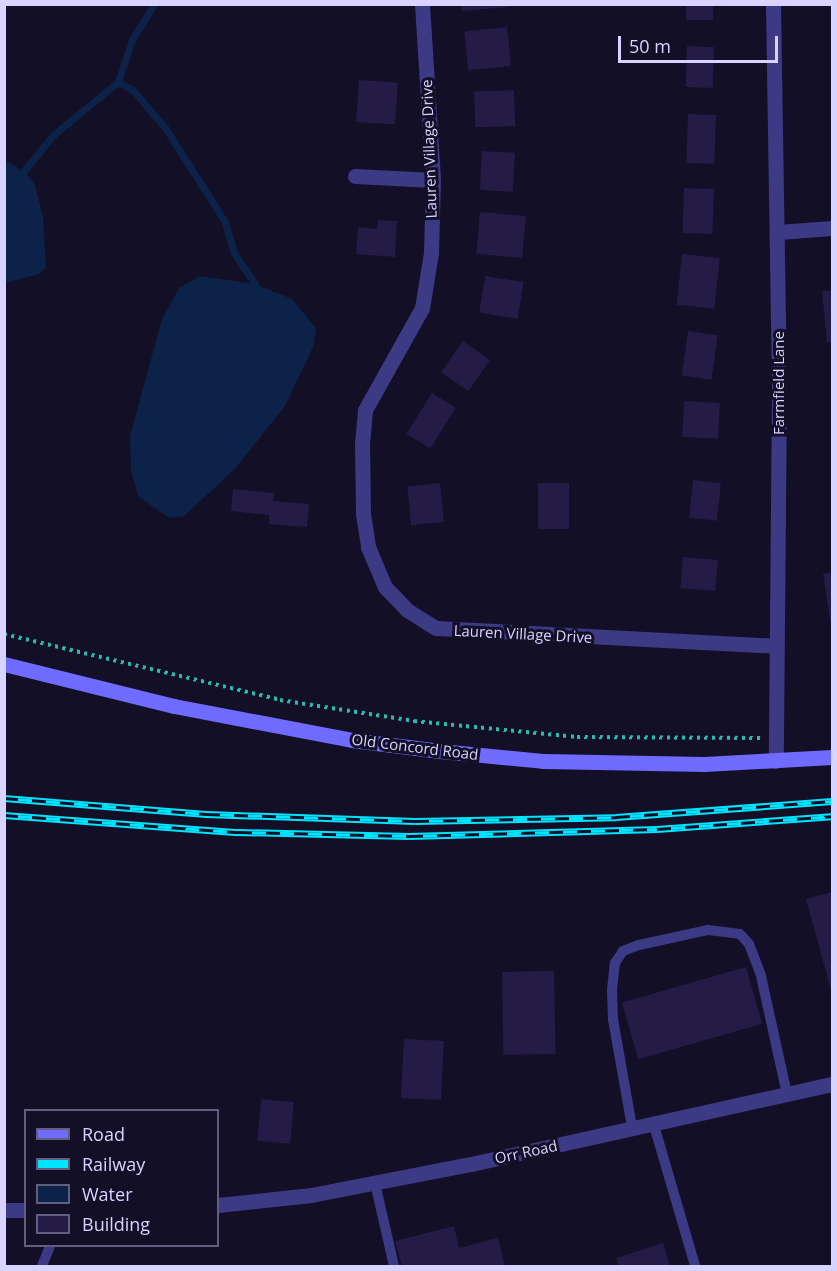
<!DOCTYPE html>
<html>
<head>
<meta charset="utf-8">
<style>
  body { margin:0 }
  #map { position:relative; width:837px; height:1271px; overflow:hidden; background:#130f26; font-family:"Open Sans",sans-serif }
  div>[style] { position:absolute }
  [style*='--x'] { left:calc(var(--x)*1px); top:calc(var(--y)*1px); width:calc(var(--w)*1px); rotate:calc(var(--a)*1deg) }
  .water>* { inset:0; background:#0c2248 }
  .stream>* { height:7px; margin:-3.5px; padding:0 3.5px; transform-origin:3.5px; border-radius:3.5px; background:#0c2248 }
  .building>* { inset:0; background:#241b47; transform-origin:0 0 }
  .path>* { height:4px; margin-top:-2px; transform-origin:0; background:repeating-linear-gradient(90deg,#2fb8b0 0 3px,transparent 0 7.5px) }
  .lane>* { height:10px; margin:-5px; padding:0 5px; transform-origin:5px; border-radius:5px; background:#3d3a85 }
  .street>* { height:15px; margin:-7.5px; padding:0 7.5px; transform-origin:7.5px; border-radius:7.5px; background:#3d3a85 }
  .secondary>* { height:15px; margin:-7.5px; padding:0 7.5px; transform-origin:7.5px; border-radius:7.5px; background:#6f6bff }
  .rail>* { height:7px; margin-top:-3.5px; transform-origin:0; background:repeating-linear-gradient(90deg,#130f26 0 14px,#00e5ff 0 28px); box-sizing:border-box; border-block:2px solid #00e5ff }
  span { translate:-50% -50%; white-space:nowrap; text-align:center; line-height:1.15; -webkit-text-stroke:6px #130f26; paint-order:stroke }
  .street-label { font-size:15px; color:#d9d4ff }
  .frame { position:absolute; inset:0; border:6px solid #d9d4ff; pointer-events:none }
  .legend { position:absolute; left:24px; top:1109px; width:195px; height:138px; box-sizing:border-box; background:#130f26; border:2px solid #625e7d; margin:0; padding:8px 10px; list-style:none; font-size:18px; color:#d9d4ff }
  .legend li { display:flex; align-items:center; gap:12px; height:30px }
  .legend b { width:30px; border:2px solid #625e7d }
  .scale { position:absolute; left:618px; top:36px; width:160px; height:27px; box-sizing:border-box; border:3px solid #d9d4ff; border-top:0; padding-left:8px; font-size:18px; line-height:21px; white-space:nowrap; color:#d9d4ff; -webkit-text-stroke:4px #130f26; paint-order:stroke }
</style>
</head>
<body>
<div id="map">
  <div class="water">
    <i style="clip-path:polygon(4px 160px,24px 171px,35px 185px,43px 216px,46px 267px,39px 274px,5px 283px)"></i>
    <i style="clip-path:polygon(200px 276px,255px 284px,292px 299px,316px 328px,314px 345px,285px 406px,235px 469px,184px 516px,169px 518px,138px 496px,131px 471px,130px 436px,162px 319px,179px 288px)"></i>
  </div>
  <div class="stream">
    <i style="--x:118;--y:82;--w:17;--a:28"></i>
    <i style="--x:133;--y:90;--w:51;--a:49.8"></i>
    <i style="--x:166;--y:129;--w:110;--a:57.6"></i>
    <i style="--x:225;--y:222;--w:32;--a:74"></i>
    <i style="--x:234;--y:253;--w:37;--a:56"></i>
    <i style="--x:255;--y:284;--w:8;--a:113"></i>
    <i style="--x:4;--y:181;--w:22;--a:-27"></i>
    <i style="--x:24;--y:171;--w:46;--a:-51.1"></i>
    <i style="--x:53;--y:135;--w:84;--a:-39.2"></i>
    <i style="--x:118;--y:82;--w:44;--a:-71.6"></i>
    <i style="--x:132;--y:40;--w:42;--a:-58.6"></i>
  </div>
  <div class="building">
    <i style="clip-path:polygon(461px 4px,508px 4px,508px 7px,462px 11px)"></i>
    <i style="left:686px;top:4px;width:27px;height:16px"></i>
    <i style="left:507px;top:27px;width:39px;height:43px;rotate:84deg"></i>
    <i style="left:687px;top:46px;width:27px;height:41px;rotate:2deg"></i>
    <i style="left:359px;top:80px;width:39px;height:42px;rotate:4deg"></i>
    <i style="left:514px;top:90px;width:36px;height:40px;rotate:88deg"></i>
    <i style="left:688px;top:114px;width:28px;height:49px;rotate:2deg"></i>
    <i style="left:482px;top:151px;width:33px;height:39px;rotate:3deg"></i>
    <i style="left:684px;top:188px;width:30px;height:45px;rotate:2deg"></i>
    <i style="left:480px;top:212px;width:46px;height:42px;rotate:5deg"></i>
    <i style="clip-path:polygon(378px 220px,397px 221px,395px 257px,356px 254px,358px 227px,377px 229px)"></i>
    <i style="left:682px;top:254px;width:38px;height:51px;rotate:6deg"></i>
    <i style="left:485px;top:276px;width:39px;height:37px;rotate:9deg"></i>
    <i style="clip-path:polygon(832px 290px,832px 342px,827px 342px,822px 291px)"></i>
    <i style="left:688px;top:331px;width:30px;height:45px;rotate:8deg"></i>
    <i style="left:463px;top:341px;width:33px;height:38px;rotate:35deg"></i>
    <i style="left:432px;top:393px;width:28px;height:48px;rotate:32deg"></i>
    <i style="left:684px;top:401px;width:36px;height:36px;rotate:3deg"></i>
    <i style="left:693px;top:480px;width:28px;height:38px;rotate:6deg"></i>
    <i style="left:440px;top:483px;width:39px;height:33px;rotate:84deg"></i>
    <i style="left:538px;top:483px;width:31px;height:46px"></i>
    <i style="clip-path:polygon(233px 489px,274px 493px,273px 501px,309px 504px,307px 527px,269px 524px,269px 515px,231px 511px)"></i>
    <i style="left:683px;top:557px;width:35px;height:31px;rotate:5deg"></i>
    <i style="clip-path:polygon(832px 572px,832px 625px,831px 625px,823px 574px)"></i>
    <i style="clip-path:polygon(832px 892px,832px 994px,806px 899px)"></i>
    <i style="left:746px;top:967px;width:59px;height:129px;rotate:74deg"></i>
    <i style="left:554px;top:971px;width:83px;height:52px;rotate:89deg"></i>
    <i style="left:404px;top:1039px;width:40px;height:59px;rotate:3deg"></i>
    <i style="left:261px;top:1099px;width:33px;height:42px;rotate:5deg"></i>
    <i style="clip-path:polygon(454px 1226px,459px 1248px,498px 1238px,505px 1266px,402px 1266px,395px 1241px)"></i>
    <i style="clip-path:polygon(663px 1243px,670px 1266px,619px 1266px,616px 1258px)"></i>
  </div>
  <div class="path">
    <i style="--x:4;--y:634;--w:284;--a:13.4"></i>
    <i style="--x:280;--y:700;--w:136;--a:8.9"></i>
    <i style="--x:414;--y:721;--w:164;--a:5.6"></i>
    <i style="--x:577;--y:737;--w:183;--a:0.3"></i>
  </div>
  <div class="lane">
    <i style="--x:653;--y:1122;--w:150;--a:73.7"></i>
    <i style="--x:632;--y:1127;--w:110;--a:-100"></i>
    <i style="--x:613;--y:1019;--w:29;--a:-92"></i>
    <i style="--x:612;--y:990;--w:27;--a:-84"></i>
    <i style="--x:615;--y:963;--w:14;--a:-56"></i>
    <i style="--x:623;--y:951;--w:17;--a:-21"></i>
    <i style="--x:639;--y:945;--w:71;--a:-12.3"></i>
    <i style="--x:708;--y:930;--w:32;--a:7"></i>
    <i style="--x:740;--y:934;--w:13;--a:48"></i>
    <i style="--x:749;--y:944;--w:34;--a:69"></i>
    <i style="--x:761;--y:976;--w:121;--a:77.6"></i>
    <i style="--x:375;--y:1183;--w:85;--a:77.1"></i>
    <i style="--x:42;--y:1266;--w:22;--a:-68"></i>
  </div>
  <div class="street">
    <i style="--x:422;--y:4;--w:176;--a:86.4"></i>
    <i style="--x:433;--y:180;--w:73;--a:91.6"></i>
    <i style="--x:431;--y:253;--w:56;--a:99.3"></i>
    <i style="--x:422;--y:308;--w:117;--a:119.2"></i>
    <i style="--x:365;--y:410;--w:32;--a:95"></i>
    <i style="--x:362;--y:442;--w:72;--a:89.2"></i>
    <i style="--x:363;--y:514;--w:33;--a:81"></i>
    <i style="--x:368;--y:547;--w:43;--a:67"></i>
    <i style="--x:385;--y:587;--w:32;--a:46"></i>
    <i style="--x:407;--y:610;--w:34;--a:32"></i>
    <i style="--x:436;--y:628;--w:339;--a:3"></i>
    <i style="--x:773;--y:4;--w:388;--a:89.1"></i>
    <i style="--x:779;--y:392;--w:369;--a:90.5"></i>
    <i style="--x:355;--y:176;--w:78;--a:2.9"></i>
    <i style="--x:778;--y:232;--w:54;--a:-4.2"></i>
    <i style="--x:218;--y:1205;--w:94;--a:-6.1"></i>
    <i style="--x:311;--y:1195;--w:163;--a:-11"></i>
    <i style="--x:471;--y:1164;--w:370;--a:-12.5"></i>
    <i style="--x:4;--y:1210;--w:22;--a:0"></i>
  </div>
  <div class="secondary">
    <i style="--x:4;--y:664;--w:175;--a:13.9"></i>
    <i style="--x:174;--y:706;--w:181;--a:10.8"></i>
    <i style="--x:352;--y:740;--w:89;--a:7.1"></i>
    <i style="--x:440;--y:751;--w:103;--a:5.5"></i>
    <i style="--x:543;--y:761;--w:161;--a:1.1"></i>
    <i style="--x:704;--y:764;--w:128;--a:-3.1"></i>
  </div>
  <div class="rail">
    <i style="--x:4;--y:798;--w:203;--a:4.5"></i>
    <i style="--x:206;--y:814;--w:209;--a:1.9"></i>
    <i style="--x:415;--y:821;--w:201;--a:-1.1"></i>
    <i style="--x:616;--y:817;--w:217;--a:-4.2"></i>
    <i style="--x:4;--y:815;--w:235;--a:4.2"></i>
    <i style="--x:238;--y:832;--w:171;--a:1.3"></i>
    <i style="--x:409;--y:836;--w:248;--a:-1.6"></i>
    <i style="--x:657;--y:829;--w:175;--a:-4.2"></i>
  </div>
  <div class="street-label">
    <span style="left:429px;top:149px;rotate:-92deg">Lauren Village Drive</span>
    <span style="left:779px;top:383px;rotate:-90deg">Farmfield Lane</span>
    <span style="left:523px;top:634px;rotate:3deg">Lauren Village Drive</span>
    <span style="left:415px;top:747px;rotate:7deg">Old Concord Road</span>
    <span style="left:526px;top:1152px;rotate:-12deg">Orr Road</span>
  </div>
  <div class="frame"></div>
  <ul class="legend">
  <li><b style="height:8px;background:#6f6bff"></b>Road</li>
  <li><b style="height:8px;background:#00e5ff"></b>Railway</li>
  <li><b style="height:16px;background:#0c2248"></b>Water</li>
  <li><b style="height:16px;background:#241b47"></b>Building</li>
  </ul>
  <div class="scale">50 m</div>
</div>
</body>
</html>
